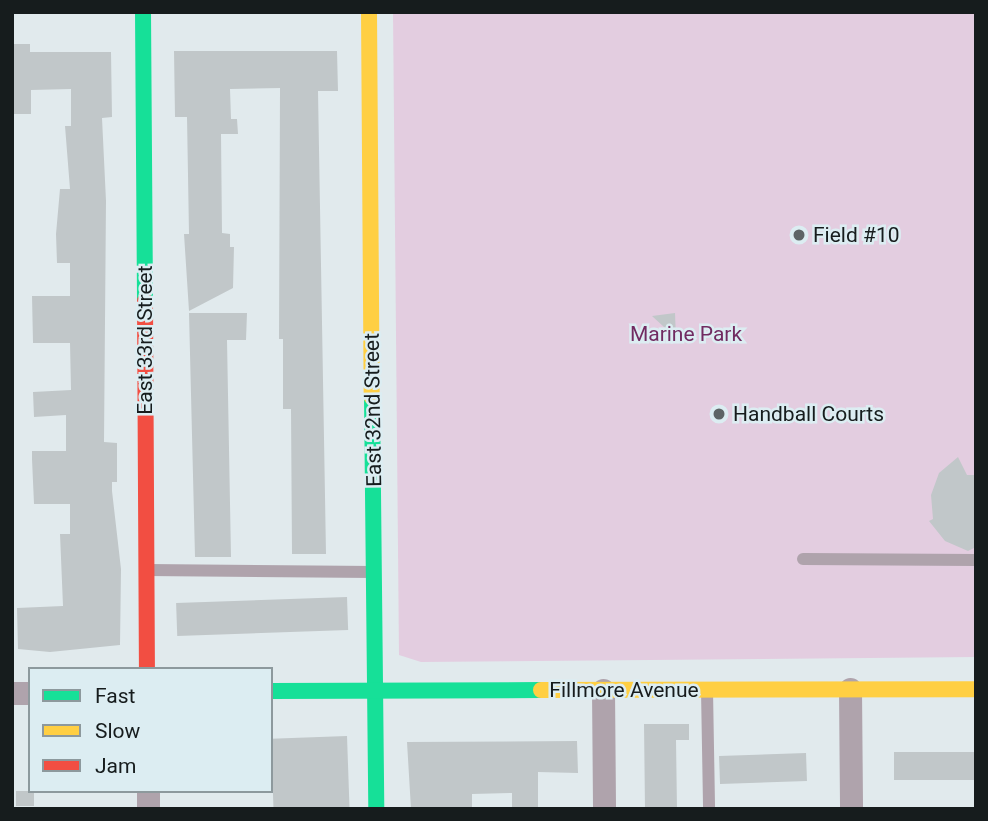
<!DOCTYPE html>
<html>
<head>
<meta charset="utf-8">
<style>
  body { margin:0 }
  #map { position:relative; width:988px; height:821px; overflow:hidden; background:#e1eaed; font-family:Roboto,sans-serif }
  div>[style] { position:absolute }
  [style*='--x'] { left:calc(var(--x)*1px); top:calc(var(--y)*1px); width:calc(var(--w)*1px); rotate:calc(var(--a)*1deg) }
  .green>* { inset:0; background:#e3cde0 }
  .building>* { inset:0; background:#c1c7c9; transform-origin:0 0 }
  .lane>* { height:12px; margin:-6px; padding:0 6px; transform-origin:6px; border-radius:6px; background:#afa3ac }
  .street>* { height:23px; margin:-11.5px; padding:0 11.5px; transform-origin:11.5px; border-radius:11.5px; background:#afa3ac }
  .fast>* { height:16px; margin:-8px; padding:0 8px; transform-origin:8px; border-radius:8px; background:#16e098 }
  .slow>* { height:16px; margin:-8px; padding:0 8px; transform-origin:8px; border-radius:8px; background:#ffcf43 }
  .jam>* { height:16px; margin:-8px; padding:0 8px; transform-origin:8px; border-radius:8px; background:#f24e42 }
  .dots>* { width:19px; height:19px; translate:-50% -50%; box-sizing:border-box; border:4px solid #dcedf2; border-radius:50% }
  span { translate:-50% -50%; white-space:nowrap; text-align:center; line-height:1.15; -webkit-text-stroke:5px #dcedf2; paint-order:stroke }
  .poi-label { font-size:21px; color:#161c1d }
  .left { translate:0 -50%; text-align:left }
  .park-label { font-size:21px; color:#712b61 }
  .street-label { font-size:21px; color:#161c1d }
  .frame { position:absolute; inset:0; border:14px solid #161c1d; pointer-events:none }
  .legend { position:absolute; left:28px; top:667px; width:245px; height:126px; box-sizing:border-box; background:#dcedf2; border:2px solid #8d999d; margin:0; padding:9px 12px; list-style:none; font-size:21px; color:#161c1d }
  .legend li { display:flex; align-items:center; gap:14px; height:35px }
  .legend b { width:35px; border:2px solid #8d999d }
</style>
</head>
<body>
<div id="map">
  <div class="green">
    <i style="clip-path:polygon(393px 12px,976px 12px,976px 657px,421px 662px,399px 655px)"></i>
  </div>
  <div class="building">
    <i style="clip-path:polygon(12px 44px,30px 44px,30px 52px,111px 52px,112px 117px,102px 118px,106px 201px,104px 442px,117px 443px,117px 482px,112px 482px,112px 491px,121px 569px,120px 645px,50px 652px,18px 649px,17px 608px,63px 606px,60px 534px,70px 534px,70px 504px,34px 504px,32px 459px,32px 451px,66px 451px,66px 415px,34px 417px,33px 392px,71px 390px,70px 343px,33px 343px,32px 296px,70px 296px,70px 263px,57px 263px,56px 234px,60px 189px,70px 189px,65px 126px,71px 126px,71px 89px,31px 90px,31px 114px,12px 114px)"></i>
    <i style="clip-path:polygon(174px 51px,337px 51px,338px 91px,318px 91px,326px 554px,292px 554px,291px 409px,283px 409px,283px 339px,279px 339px,280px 88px,230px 89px,231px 119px,237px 119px,238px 134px,221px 134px,222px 233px,230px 234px,230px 247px,234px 247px,233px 288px,189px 311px,184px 234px,189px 234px,187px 117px,175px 117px)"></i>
    <i style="clip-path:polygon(189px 313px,247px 313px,246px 340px,227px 340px,231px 557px,195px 557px)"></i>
    <i style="clip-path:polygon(675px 313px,676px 338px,652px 316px)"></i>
    <i style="clip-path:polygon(958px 457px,967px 475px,976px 475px,976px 547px,968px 551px,945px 541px,929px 521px,933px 519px,931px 495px,939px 473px)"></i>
    <i style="left:347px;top:597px;width:33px;height:171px;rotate:88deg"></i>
    <i style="clip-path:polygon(644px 724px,689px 724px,689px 740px,676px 740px,677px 809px,645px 809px)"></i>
    <i style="left:347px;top:736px;width:73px;height:76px;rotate:88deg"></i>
    <i style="clip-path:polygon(577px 741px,578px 773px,538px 772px,538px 809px,512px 809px,512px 793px,472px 794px,472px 809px,411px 809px,407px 742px)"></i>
    <i style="left:976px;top:752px;width:28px;height:82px;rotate:90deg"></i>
    <i style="left:806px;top:753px;width:28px;height:87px;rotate:88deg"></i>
    <i style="left:16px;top:791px;width:18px;height:15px"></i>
  </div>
  <div class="lane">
    <i style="--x:803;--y:559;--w:173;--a:0.3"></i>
    <i style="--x:147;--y:570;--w:227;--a:0.5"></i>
    <i style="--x:707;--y:690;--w:119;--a:89"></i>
  </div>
  <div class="street">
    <i style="--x:850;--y:689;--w:120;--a:89.5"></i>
    <i style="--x:603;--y:690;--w:119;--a:89.5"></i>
    <i style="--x:12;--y:693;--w:18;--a:0"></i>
    <i style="--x:148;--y:791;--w:18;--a:90"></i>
  </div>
  <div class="fast">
    <i style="--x:143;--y:12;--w:289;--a:89.6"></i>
    <i style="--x:372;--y:397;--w:412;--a:89.4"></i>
    <i style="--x:271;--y:691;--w:270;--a:-0.2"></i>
  </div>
  <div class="slow">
    <i style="--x:369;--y:12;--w:385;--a:89.6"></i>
    <i style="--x:541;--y:690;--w:435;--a:-0.1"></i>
  </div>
  <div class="jam">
    <i style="--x:145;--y:301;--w:368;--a:89.7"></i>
  </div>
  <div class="dots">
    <i style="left:799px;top:235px;background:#5d6466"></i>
    <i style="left:719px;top:414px;background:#5d6466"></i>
  </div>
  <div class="poi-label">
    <span class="left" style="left:813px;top:235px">Field #10</span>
    <span class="left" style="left:733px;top:414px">Handball Courts</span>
  </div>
  <div class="park-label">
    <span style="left:686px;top:334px">Marine Park</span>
  </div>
  <div class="street-label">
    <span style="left:145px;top:340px;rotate:-90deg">East 33rd Street</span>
    <span style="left:373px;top:410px;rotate:-91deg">East 32nd Street</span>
    <span style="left:624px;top:690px">Fillmore Avenue</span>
  </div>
  <div class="frame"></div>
  <ul class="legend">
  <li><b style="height:9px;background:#16e098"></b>Fast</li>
  <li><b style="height:9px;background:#ffcf43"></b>Slow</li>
  <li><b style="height:9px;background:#f24e42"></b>Jam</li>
  </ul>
</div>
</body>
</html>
